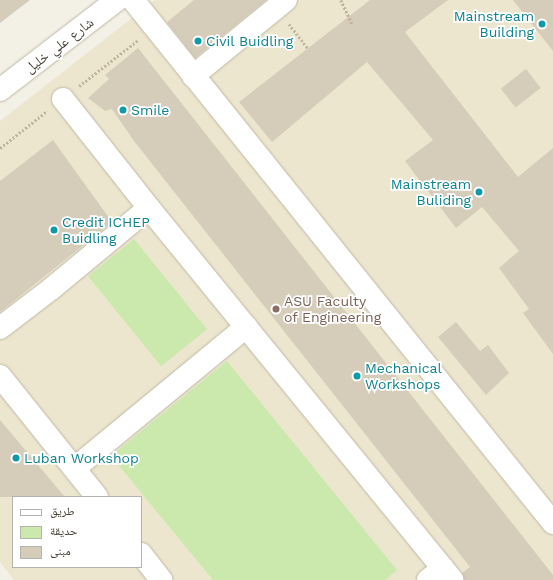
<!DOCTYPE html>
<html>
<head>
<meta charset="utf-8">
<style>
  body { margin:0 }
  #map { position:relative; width:553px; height:580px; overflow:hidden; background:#f3f0e5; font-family:"Work Sans","Noto Naskh Arabic",sans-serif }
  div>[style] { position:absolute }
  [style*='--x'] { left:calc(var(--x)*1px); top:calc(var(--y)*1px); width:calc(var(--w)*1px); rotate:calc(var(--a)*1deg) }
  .education>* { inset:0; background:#ede6ce }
  .green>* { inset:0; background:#cbe9ac; transform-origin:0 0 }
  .building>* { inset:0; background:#d5ccba; transform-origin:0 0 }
  .path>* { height:2.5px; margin-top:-1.25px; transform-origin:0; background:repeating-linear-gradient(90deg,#c1b498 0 2px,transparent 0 4px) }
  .roads { filter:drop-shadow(0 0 1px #bfb8a7) drop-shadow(0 0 1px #bfb8a7) }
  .minor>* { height:22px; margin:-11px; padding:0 11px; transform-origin:11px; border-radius:11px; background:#fff }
  .dots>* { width:11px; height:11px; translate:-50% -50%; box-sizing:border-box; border:2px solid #fff; border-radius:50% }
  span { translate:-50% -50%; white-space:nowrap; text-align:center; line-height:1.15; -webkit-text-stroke:3.5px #fff; paint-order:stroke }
  .culture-label { font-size:14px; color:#0d838f }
  .right { translate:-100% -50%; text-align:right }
  .left { translate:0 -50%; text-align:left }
  .street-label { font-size:14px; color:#464034 }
  .education-label { font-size:14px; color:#785e54 }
  .legend { position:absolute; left:12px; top:496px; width:130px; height:72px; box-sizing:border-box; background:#fff; border:1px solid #b5b3ae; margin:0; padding:5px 7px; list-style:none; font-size:12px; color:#464034 }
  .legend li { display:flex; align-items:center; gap:8px; height:20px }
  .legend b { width:20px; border:1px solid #b5b3ae }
</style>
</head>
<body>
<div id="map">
  <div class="education">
    <i style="clip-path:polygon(evenodd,155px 0,553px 0,553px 580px,14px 580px,0 562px,0 121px,155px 0,13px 497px,141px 497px,141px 567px,13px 567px,13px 497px)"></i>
  </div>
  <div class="green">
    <i style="left:134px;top:239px;width:116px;height:59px;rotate:51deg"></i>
    <i style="clip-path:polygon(227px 361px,397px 570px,385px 580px,213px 580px,111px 456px)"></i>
  </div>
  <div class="building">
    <i style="clip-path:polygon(0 0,30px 0,0 23px)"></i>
    <i style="clip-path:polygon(194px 0,266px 0,195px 58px,167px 22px)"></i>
    <i style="clip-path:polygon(370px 0,448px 0,405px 32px,518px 177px,553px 148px,553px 354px,523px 313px,529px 309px,499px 268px,519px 251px,482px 207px,456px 228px,405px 161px,433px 140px,367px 62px,272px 142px,239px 102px)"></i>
    <i style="clip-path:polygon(513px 0,553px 0,553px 51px)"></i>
    <i style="clip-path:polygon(138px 48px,553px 575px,553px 580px,464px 580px,462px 573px,470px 567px,134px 141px,112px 109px,105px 111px,88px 98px,109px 79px,105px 75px)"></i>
    <i style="left:526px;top:69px;width:24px;height:32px;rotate:52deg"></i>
    <i style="clip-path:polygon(53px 140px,112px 222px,0 312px,0 181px)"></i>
    <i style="clip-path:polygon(456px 322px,480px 351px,488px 345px,509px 373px,486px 395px,438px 337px)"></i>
    <i style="clip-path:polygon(0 420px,65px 497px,0 497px)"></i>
  </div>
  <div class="path">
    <i style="--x:341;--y:0;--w:26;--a:65"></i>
    <i style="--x:289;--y:24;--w:31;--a:52"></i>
    <i style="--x:79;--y:86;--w:75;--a:-37.9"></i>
    <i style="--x:0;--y:148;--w:60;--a:-38.2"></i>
  </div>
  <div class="roads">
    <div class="minor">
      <i style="--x:133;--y:0;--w:671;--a:51.23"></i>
      <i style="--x:193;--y:76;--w:120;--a:-39.3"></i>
      <i style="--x:0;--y:90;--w:148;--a:-37.6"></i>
      <i style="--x:63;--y:99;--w:139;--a:51.7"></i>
      <i style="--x:149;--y:208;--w:480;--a:50.8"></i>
      <i style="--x:0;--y:328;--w:64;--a:-37.4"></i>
      <i style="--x:51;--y:289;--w:127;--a:-39.6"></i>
      <i style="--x:0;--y:376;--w:155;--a:51.3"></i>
      <i style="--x:75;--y:468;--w:222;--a:-39.5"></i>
      <i style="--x:141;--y:554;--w:33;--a:52"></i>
      <i style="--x:428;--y:580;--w:19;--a:-39"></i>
    </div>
  </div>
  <div class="dots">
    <i style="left:542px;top:24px;background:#0f9aa8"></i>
    <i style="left:198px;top:41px;background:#0f9aa8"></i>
    <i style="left:123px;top:110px;background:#0f9aa8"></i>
    <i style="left:479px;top:192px;background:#0f9aa8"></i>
    <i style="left:54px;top:230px;background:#0f9aa8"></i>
    <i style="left:276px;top:309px;background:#8d6e63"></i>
    <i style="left:357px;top:376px;background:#0f9aa8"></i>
    <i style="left:16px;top:458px;background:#0f9aa8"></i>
  </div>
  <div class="culture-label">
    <span class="right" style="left:534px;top:24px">Mainstream<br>Building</span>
    <span class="left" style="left:206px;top:41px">Civil Buidling</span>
    <span class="left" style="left:131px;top:110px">Smile</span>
    <span class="right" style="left:471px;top:192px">Mainstream<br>Buliding</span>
    <span class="left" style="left:62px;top:230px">Credit ICHEP<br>Buidling</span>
    <span class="left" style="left:365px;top:376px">Mechanical<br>Workshops</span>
    <span class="left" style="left:24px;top:458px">Luban Workshop</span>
  </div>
  <div class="street-label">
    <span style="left:59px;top:45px;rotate:-37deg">شارع علي خليل</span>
  </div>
  <div class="education-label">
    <span class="left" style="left:284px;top:309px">ASU Faculty<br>of Engineering</span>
  </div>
  <ul class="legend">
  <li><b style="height:5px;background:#fff"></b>طريق</li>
  <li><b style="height:11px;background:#cbe9ac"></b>حديقة</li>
  <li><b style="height:11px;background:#d5ccba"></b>مبنى</li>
  </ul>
</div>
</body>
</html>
